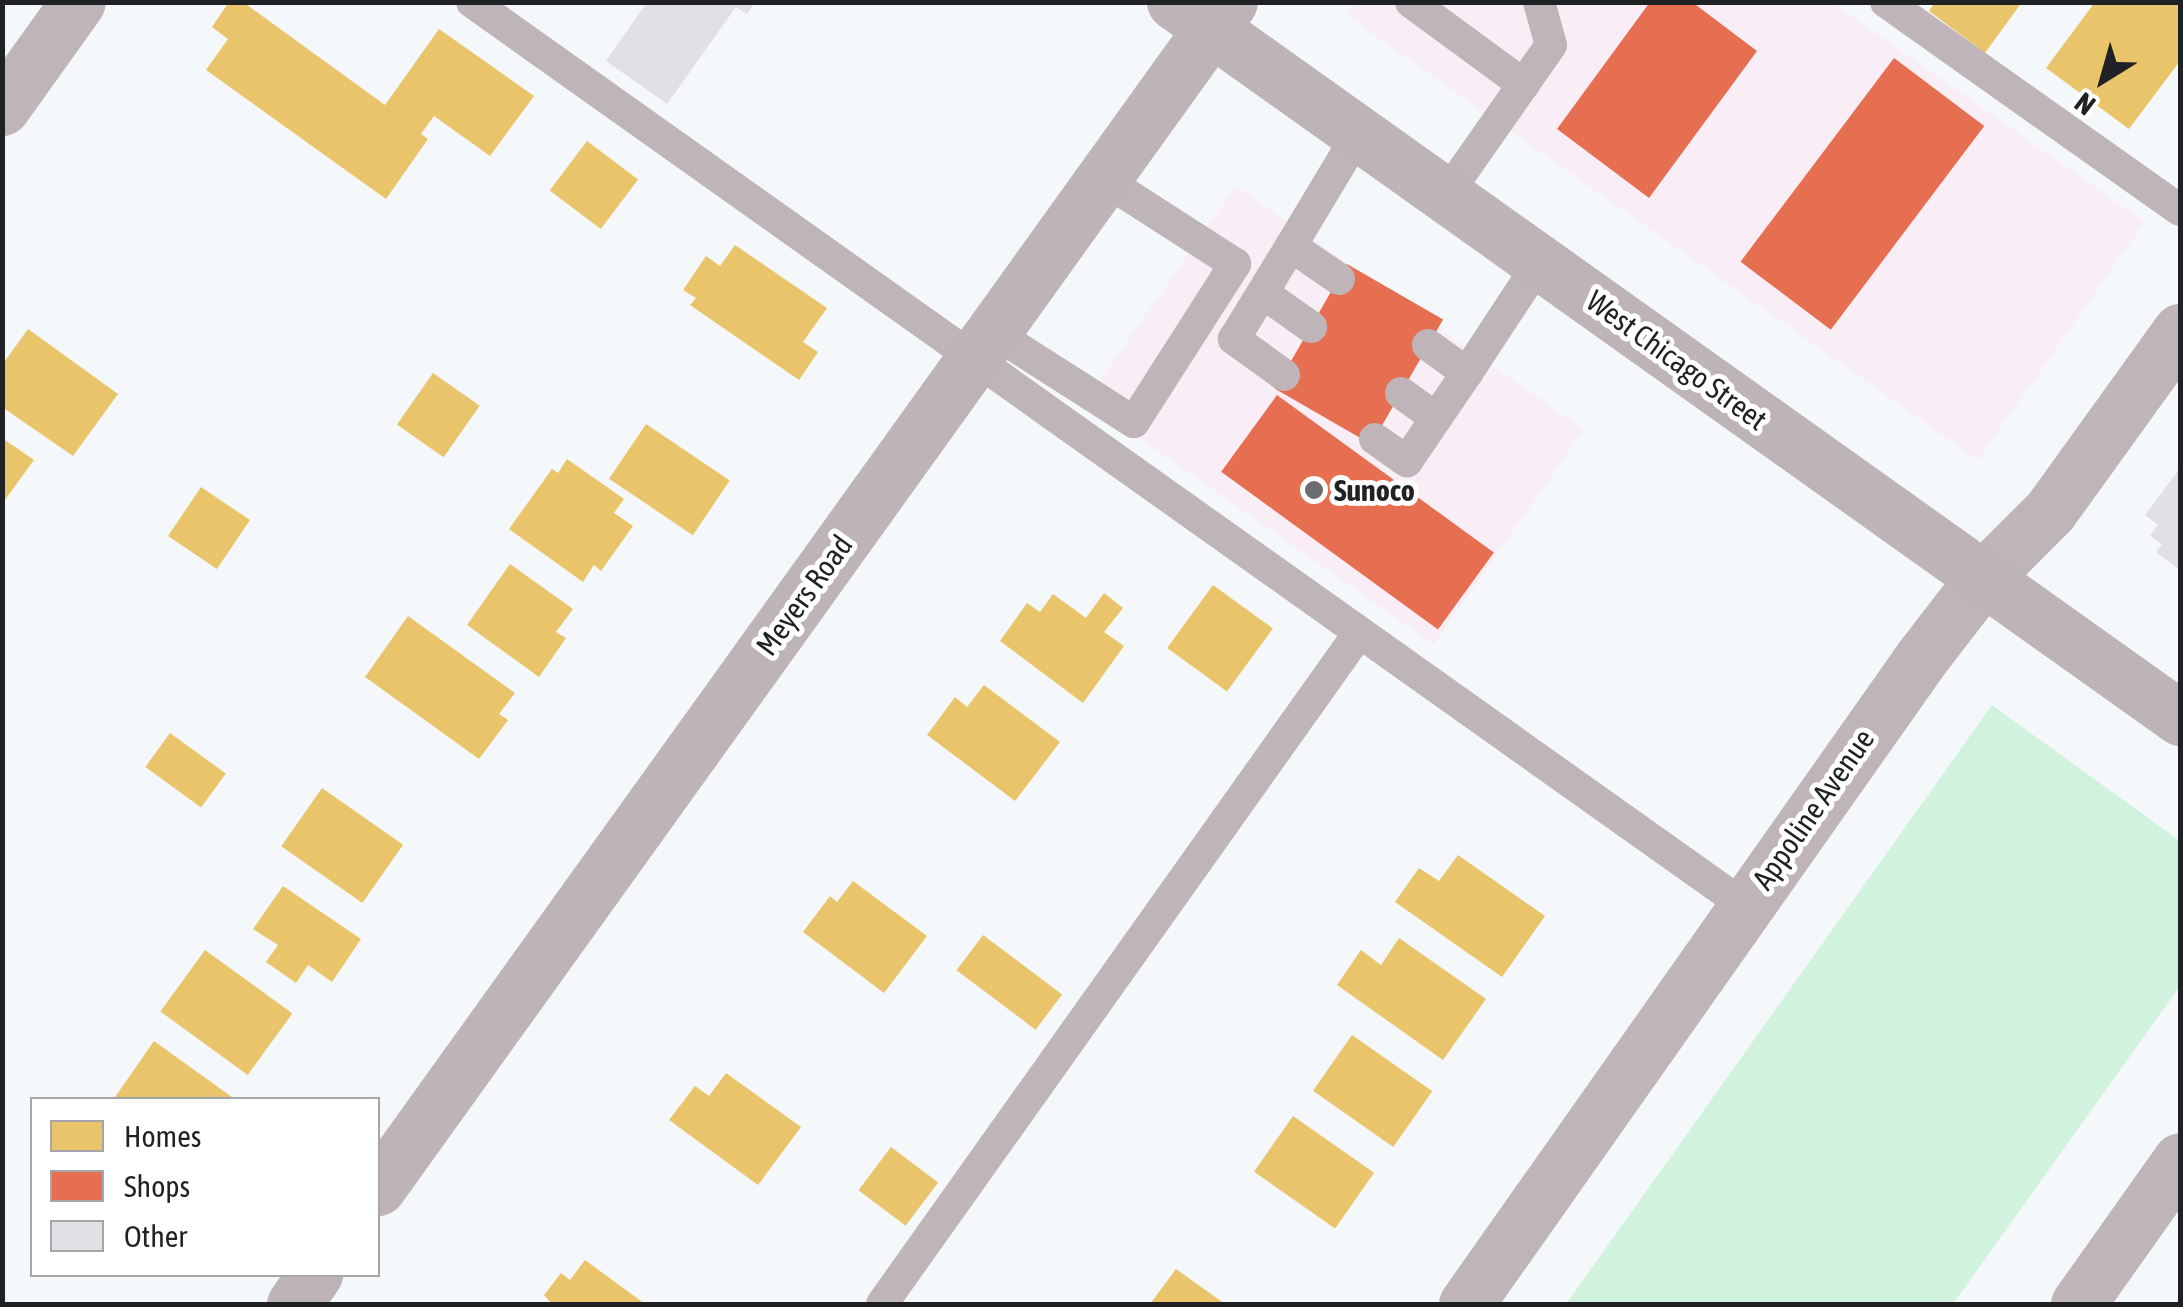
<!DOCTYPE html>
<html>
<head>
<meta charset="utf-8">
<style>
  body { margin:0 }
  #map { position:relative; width:2183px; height:1307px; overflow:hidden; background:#f5f8fb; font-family:"Asap Condensed",sans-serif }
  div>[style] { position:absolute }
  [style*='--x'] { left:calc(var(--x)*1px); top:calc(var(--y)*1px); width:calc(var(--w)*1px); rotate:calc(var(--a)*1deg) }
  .commercial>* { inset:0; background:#f9eef6; transform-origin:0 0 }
  .green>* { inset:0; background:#d1f2dd }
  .homes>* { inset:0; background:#e9c46a; transform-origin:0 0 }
  .shops>* { inset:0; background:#e76f51; transform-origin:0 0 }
  .building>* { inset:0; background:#e3dfe7 }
  .lane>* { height:32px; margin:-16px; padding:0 16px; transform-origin:16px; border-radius:16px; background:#bfb4b8 }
  .street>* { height:55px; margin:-27.5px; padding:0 27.5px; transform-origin:27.5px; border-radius:27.5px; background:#bfb4b8 }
  .secondary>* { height:55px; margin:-27.5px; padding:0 27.5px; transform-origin:27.5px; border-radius:27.5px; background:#beb4b8 }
  .dots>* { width:28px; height:28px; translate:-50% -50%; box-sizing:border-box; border:5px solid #fff; border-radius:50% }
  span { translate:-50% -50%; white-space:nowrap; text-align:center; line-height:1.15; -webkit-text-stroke:10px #fff; paint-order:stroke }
  .street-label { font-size:30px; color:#1f2124 }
  .poi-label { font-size:30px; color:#1f2124; font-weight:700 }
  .left { translate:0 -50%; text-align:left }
  .frame { position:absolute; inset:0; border:5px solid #1f2124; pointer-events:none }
  .legend { position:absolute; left:30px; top:1097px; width:350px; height:180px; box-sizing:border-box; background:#fff; border:2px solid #a5a6a7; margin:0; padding:12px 18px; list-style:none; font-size:30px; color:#1f2124 }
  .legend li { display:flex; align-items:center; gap:20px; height:50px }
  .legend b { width:50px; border:2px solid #a5a6a7 }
  .north { position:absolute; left:2053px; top:30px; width:100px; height:100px; -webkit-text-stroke:8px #fff; paint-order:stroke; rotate:217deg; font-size:28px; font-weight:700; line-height:40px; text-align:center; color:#1f2124 }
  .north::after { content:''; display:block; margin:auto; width:35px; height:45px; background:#1f2124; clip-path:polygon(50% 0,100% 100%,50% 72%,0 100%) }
</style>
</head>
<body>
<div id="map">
  <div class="commercial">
    <i style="clip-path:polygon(1356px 2px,1833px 3px,2145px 222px,1978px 460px,1347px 16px)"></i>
    <i style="left:1236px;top:186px;width:425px;height:262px;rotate:35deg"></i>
  </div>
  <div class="green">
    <i style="clip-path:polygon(1992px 705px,2180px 841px,2180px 986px,1953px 1304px,1566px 1304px)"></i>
  </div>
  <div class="homes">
    <i style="clip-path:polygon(229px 2px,243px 2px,385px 105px,439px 29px,534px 96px,490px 156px,434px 116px,421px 134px,428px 139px,386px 199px,206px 70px,228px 39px,212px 27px)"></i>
    <i style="clip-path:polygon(1935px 2px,2022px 2px,1985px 53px,1929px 11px)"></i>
    <i style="clip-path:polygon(2095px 2px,2180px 5px,2180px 61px,2129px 129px,2046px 68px)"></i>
    <i style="left:587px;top:141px;width:64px;height:62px;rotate:37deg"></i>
    <i style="clip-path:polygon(735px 245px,827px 308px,803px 342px,818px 352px,799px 380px,690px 305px,696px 298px,683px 290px,706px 256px,720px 266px)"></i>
    <i style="clip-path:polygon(28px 329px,118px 394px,73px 456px,2px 407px,2px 365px)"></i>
    <i style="left:433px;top:373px;width:57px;height:63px;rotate:35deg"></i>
    <i style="left:646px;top:424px;width:101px;height:66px;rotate:34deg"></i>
    <i style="clip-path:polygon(2px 438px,34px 460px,2px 504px)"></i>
    <i style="clip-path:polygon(567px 459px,624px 499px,614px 513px,633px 526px,601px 571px,594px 565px,583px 582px,509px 529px,552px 469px,558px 473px)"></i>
    <i style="left:201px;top:487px;width:59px;height:59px;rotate:34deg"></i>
    <i style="clip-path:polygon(510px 564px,573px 609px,556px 632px,566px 638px,539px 677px,467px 625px)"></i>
    <i style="left:1213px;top:585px;width:74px;height:78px;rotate:36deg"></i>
    <i style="clip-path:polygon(1104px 593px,1123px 608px,1104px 632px,1124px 646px,1083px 703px,1000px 641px,1027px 603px,1040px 612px,1053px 594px,1086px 618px)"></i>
    <i style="clip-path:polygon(408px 616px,515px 693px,499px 714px,508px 720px,479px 759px,365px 677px)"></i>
    <i style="clip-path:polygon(984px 685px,1060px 742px,1015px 801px,927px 735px,955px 697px,967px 707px)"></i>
    <i style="left:170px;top:733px;width:69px;height:42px;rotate:36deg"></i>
    <i style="left:322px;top:788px;width:99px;height:71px;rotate:35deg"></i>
    <i style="clip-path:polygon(1458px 855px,1545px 916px,1502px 977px,1395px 902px,1419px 868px,1439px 881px)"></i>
    <i style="clip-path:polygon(853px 881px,927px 936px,884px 993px,803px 932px,830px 896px,837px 902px)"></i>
    <i style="clip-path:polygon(283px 886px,361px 939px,332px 982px,308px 965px,296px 983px,266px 962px,278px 945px,253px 929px)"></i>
    <i style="left:983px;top:935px;width:99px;height:44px;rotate:37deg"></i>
    <i style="clip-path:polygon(1399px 938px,1486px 999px,1443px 1060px,1337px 985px,1361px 950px,1381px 965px)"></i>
    <i style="left:205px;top:950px;width:108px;height:76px;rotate:36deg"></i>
    <i style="left:1352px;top:1035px;width:98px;height:68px;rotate:35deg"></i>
    <i style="clip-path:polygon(154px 1041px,236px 1100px,113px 1100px)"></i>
    <i style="clip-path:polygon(726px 1073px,801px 1127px,758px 1185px,669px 1120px,695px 1086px,709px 1096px)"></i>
    <i style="left:1293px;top:1116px;width:99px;height:68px;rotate:35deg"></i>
    <i style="left:891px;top:1147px;width:59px;height:54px;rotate:37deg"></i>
    <i style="clip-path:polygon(585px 1260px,645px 1304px,552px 1304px,544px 1295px,561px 1273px,570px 1280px)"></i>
    <i style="clip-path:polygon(1176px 1269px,1225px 1304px,1150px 1304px)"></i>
  </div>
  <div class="shops">
    <i style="clip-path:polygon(1650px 2px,1692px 2px,1757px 51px,1649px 198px,1557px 129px)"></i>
    <i style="left:1894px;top:58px;width:113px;height:255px;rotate:37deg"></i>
    <i style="left:1347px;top:264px;width:111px;height:144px;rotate:30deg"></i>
    <i style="left:1277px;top:395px;width:268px;height:95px;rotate:36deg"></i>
  </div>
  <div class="building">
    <i style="clip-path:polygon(647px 2px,755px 2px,747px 14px,736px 7px,667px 104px,606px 61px)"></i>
    <i style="clip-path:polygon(2180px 468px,2180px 570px,2156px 552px,2162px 544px,2150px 536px,2158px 525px,2145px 515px)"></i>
  </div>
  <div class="lane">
    <i style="--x:472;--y:2;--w:1561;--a:35.38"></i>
    <i style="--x:1411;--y:2;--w:140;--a:36.3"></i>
    <i style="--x:1886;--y:2;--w:360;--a:35.3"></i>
    <i style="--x:1446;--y:195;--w:183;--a:-55"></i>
    <i style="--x:1551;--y:45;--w:45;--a:-105.6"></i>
    <i style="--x:1339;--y:279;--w:58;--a:-145.5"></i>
    <i style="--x:1291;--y:246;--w:132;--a:-59"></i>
    <i style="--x:1263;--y:293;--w:59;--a:35.3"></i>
    <i style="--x:993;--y:332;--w:167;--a:32.6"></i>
    <i style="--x:1134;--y:422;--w:188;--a:-57.4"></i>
    <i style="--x:1235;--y:264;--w:157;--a:-147.2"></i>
    <i style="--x:1428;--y:345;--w:48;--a:35.7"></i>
    <i style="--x:1467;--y:373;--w:133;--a:-56.7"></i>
    <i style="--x:1284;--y:375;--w:62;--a:-144.2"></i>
    <i style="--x:1234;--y:339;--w:109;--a:-58.5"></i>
    <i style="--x:1401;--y:393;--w:43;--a:35.5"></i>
    <i style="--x:1375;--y:439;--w:39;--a:35"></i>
    <i style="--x:1407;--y:461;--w:107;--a:-55.7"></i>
    <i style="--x:882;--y:1304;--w:823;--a:-54.59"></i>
  </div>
  <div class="street">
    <i style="--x:2;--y:108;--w:130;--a:-54.4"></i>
    <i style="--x:1466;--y:1304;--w:792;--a:-54.82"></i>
    <i style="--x:1922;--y:657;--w:100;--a:-52.3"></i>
    <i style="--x:1983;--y:578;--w:95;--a:-45"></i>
    <i style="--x:2050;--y:511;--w:222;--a:-54.2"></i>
    <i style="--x:2078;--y:1304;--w:176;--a:-54.7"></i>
  </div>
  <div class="secondary">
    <i style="--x:1174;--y:2;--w:1235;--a:35.44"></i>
    <i style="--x:378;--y:1188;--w:1460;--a:-54.31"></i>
    <i style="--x:294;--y:1304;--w:37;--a:-55"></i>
  </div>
  <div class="dots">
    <i style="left:1314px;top:490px;background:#6a6c6f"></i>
  </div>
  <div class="street-label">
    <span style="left:1677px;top:360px;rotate:36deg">West Chicago Street</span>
    <span style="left:804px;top:595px;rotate:-54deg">Meyers Road</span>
    <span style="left:1813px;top:809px;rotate:-55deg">Appoline Avenue</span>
  </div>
  <div class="poi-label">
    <span class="left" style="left:1334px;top:490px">Sunoco</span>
  </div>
  <div class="frame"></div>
  <ul class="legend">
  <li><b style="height:28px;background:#e9c46a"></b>Homes</li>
  <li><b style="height:28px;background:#e76f51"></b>Shops</li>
  <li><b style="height:28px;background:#e3dfe7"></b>Other</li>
  </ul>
  <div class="north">N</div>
</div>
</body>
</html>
